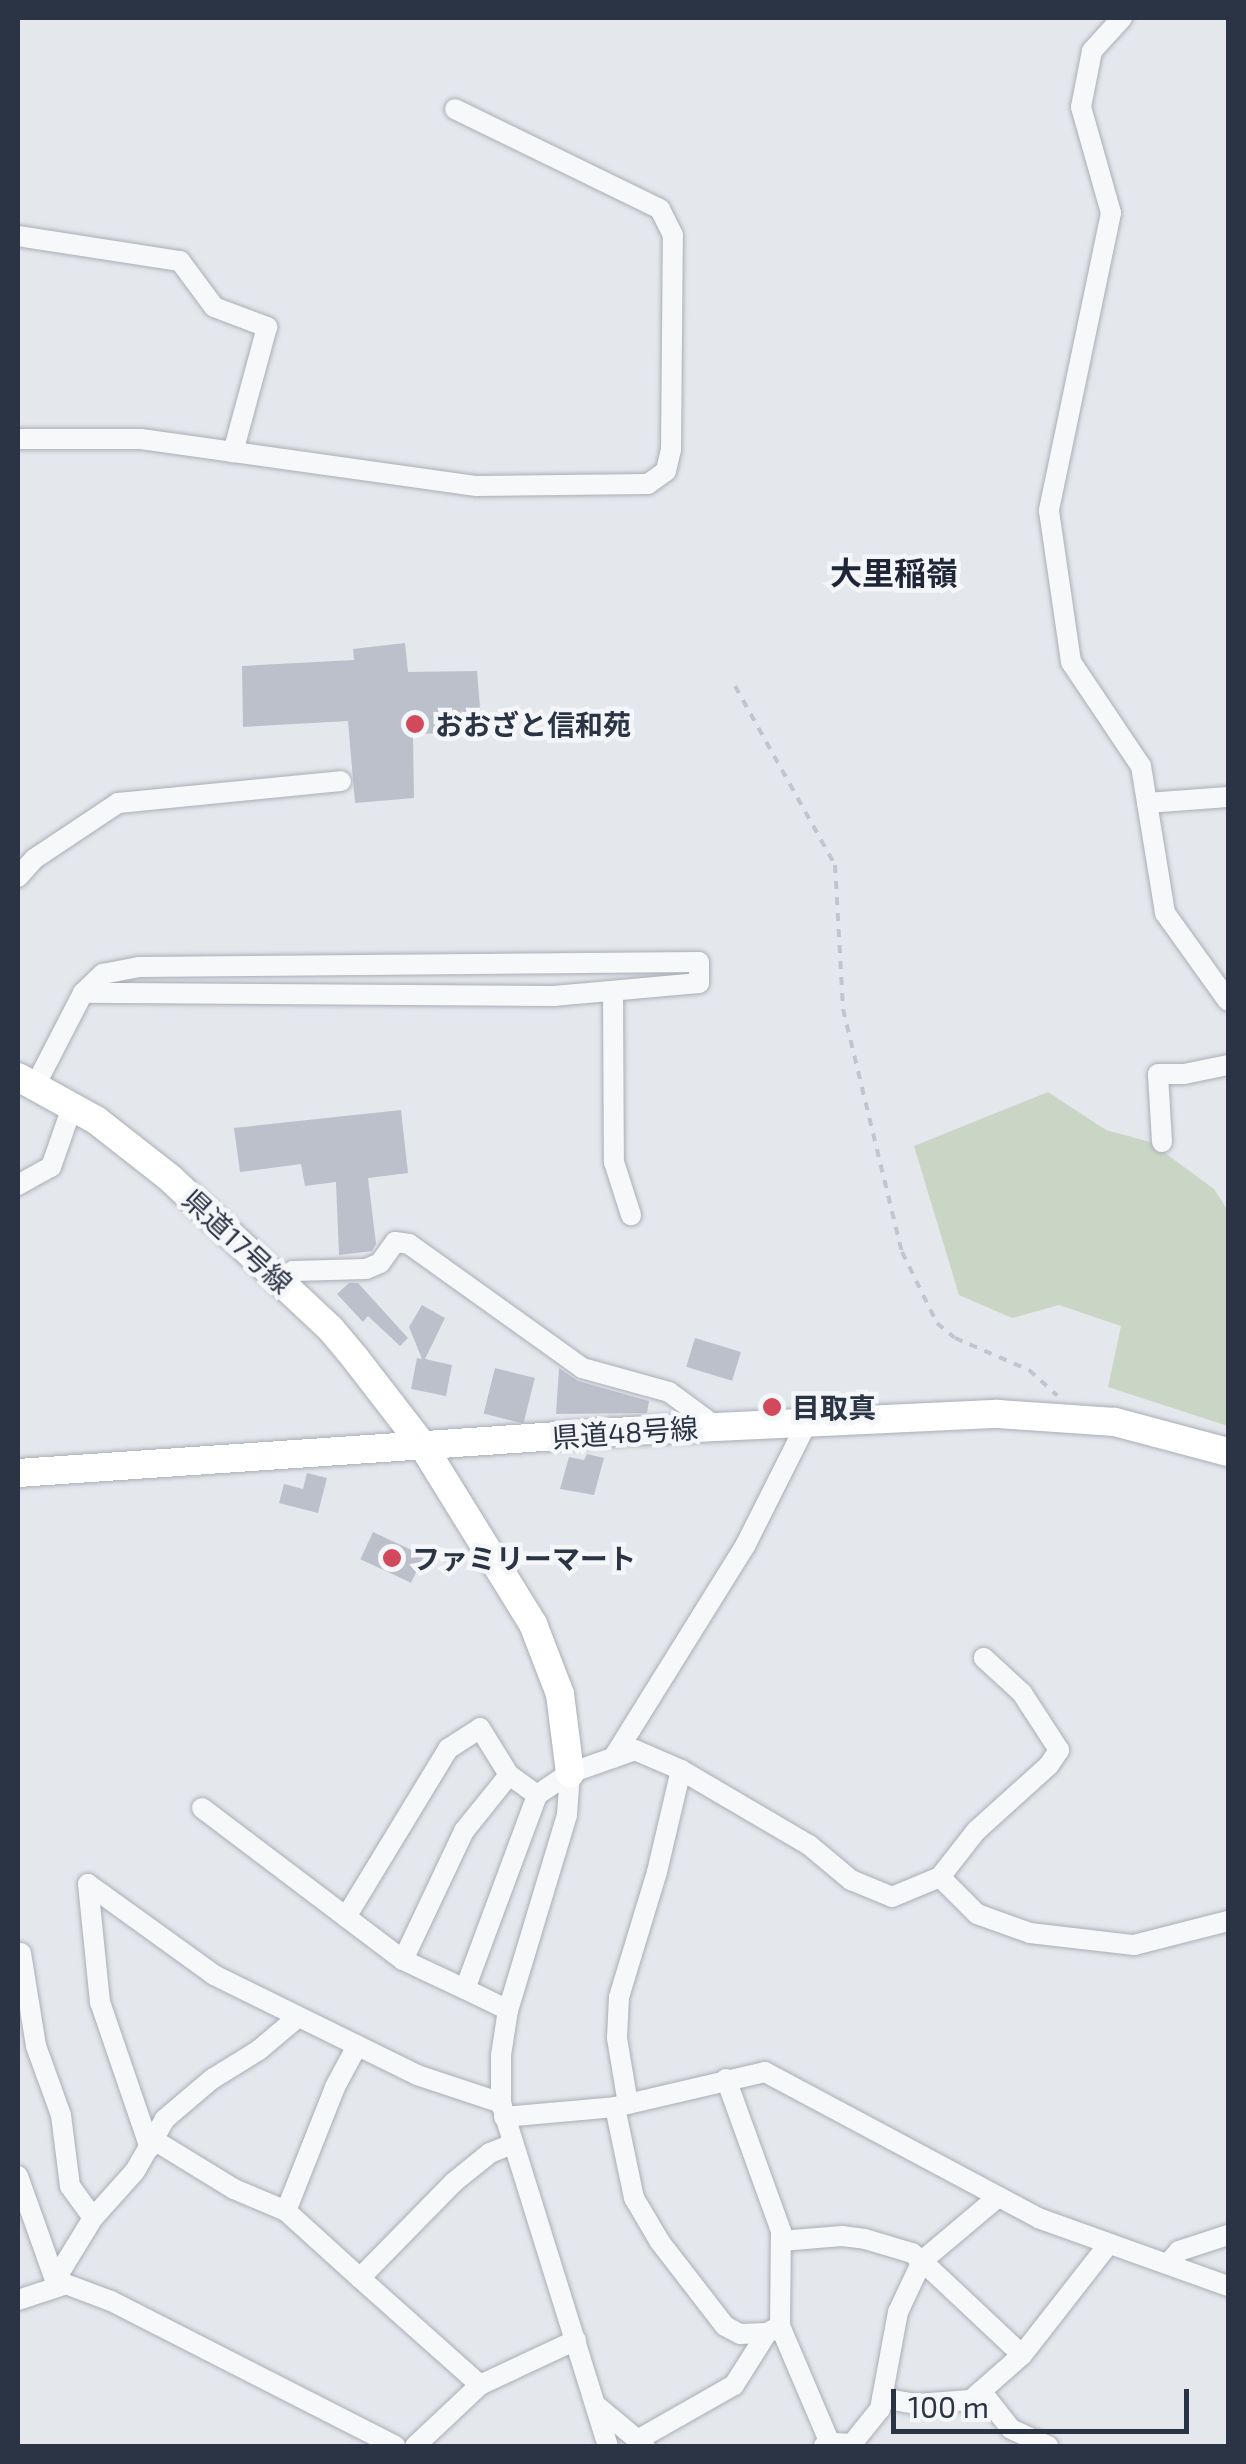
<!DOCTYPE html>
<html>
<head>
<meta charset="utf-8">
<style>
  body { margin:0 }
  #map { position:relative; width:1246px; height:2464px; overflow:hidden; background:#e4e7ec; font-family:"Exo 2","Noto Sans JP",sans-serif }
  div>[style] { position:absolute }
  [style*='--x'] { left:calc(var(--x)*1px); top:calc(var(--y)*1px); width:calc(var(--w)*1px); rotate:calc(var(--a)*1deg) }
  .green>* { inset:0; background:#c9d6c5 }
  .building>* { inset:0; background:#bbc0ca; transform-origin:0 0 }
  .path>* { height:4px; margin-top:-2px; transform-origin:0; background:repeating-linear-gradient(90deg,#c2c5cb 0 8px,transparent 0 16px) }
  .roads { filter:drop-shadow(0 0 2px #a9aeb7) drop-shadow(0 0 2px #a9aeb7) }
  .street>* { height:20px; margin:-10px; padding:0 10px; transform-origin:10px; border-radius:10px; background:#f7f8fa }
  .secondary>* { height:28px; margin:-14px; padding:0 14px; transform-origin:14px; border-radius:14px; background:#fff }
  .dots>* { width:28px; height:28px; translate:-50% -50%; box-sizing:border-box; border:5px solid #f4f6f9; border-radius:50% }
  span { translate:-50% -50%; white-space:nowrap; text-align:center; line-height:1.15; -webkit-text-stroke:9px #f4f6f9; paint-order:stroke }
  .poi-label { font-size:28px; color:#2b3445; font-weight:700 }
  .left { translate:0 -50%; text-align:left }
  .street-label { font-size:28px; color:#2b3445 }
  .quarter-label { font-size:32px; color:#1d2536; font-weight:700 }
  .frame { position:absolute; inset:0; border:20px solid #2b3445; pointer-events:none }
  .scale { position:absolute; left:891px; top:2389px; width:298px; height:45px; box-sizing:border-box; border:5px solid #2b3445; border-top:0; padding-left:12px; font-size:30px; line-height:35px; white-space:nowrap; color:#2b3445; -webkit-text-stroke:8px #f4f6f9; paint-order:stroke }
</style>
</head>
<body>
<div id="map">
  <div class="green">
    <i style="clip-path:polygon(1048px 1092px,1106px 1130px,1150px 1142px,1214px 1189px,1228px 1211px,1228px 1426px,1108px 1387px,1121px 1326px,1059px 1305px,1012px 1318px,959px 1295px,914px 1146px)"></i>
  </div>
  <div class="building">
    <i style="clip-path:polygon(405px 643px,408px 672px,477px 671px,482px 732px,413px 734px,414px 798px,355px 803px,348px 721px,243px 727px,242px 666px,354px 660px,353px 649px)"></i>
    <i style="clip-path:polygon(401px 1110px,408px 1173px,368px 1178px,376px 1244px,372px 1251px,339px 1255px,336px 1182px,305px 1186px,301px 1164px,240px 1172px,234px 1128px)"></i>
    <i style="clip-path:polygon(349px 1283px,358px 1283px,408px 1338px,400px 1346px,368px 1316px,363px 1322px,337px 1294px)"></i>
    <i style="clip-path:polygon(422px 1305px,445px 1318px,425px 1359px,452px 1365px,446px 1396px,411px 1389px,417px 1358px,422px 1359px,409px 1327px)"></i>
    <i style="left:695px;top:1338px;width:48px;height:30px;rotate:17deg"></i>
    <i style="left:495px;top:1368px;width:41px;height:47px;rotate:14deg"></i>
    <i style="clip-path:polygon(559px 1368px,578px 1381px,649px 1401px,647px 1413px,556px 1414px)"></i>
    <i style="clip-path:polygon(587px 1454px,604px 1458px,594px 1495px,560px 1489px,569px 1457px,584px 1460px)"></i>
    <i style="clip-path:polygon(307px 1473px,327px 1478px,318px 1513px,279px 1503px,284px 1484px,303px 1489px)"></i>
    <i style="left:373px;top:1532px;width:56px;height:30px;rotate:25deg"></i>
  </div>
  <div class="path">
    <i style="--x:735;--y:686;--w:205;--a:60.8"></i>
    <i style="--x:835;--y:865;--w:144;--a:86.8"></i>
    <i style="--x:843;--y:1009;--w:250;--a:76.4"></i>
    <i style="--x:902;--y:1252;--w:79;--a:63.8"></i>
    <i style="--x:937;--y:1323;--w:23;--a:40"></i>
    <i style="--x:955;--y:1338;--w:81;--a:23.4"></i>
    <i style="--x:1029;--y:1370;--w:38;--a:42"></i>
  </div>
  <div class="roads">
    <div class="street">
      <i style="--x:1122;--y:18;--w:45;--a:132.3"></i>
      <i style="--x:1092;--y:51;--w:57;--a:101.1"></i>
      <i style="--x:1081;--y:107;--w:110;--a:74.2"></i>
      <i style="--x:1111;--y:213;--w:304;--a:101.8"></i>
      <i style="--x:1049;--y:511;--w:153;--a:81.7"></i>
      <i style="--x:1071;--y:662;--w:125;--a:56.1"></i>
      <i style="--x:1141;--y:766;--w:149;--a:80.7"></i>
      <i style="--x:1165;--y:913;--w:108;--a:54.4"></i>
      <i style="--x:18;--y:236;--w:164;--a:8.8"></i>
      <i style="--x:180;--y:261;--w:57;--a:53.5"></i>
      <i style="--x:214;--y:307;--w:57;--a:20.7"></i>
      <i style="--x:267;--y:327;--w:130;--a:105.2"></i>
      <i style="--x:18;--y:439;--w:123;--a:0"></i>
      <i style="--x:141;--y:439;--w:339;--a:8"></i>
      <i style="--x:477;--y:486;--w:171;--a:-0.7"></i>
      <i style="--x:648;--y:484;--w:22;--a:-36"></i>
      <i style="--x:666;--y:471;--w:22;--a:-77"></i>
      <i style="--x:671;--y:450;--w:215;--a:-89.5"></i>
      <i style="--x:673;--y:235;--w:29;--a:-117"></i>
      <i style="--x:660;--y:209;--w:228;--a:-154"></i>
      <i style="--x:1147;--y:803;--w:81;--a:-4.2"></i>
      <i style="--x:18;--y:877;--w:24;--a:-48"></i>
      <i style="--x:34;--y:859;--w:101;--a:-33.7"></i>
      <i style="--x:118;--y:803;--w:224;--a:-5.6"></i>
      <i style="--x:613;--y:991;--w:171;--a:89.7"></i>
      <i style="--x:614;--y:1162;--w:56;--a:72.2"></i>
      <i style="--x:35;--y:1086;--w:105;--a:-62.7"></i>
      <i style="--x:83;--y:993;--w:28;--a:-44"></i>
      <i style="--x:103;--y:974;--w:37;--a:-11"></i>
      <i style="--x:139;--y:967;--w:560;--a:-0.51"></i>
      <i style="--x:699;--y:962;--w:21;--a:90"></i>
      <i style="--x:699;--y:983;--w:146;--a:174.9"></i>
      <i style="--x:554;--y:996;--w:471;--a:-179.6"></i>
      <i style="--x:1162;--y:1142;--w:68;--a:-93.4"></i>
      <i style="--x:1158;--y:1074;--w:26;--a:0"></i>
      <i style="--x:1184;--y:1074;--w:45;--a:-11.6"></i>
      <i style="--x:18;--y:1185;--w:38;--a:-29"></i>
      <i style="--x:51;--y:1167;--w:64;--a:-70.7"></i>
      <i style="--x:281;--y:1282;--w:16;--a:-43"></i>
      <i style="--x:293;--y:1271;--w:73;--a:-1.6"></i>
      <i style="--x:366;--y:1269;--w:15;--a:-23"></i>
      <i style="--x:380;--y:1263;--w:26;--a:-54"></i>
      <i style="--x:395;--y:1242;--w:14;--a:8"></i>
      <i style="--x:409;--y:1244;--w:213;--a:35.6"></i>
      <i style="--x:582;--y:1368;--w:90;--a:15.4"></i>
      <i style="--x:669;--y:1392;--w:57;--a:36.5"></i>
      <i style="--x:613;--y:1758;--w:250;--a:-58.1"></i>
      <i style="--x:745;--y:1546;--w:140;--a:-63.3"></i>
      <i style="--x:570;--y:1773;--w:42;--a:94.1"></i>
      <i style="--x:567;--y:1815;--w:204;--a:106.8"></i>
      <i style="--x:508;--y:2010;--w:46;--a:98.8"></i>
      <i style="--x:501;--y:2055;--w:48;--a:90"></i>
      <i style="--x:501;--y:2103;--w:359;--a:72.7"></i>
      <i style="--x:537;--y:1795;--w:34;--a:-144"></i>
      <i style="--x:509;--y:1775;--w:72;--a:128.8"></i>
      <i style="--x:464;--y:1831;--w:143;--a:115.3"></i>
      <i style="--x:403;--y:1960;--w:68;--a:25.1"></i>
      <i style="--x:465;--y:1989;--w:207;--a:-69.6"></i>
      <i style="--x:537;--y:1795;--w:40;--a:-34"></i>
      <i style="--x:570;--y:1773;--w:69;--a:-19.5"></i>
      <i style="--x:635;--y:1750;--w:50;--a:23.5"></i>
      <i style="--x:681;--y:1770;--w:148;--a:30.4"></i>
      <i style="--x:809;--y:1845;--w:55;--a:39.8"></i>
      <i style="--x:851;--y:1880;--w:44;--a:22.5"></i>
      <i style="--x:892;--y:1897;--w:52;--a:-22.6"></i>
      <i style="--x:940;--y:1877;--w:52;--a:45"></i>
      <i style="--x:977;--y:1914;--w:56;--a:19.7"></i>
      <i style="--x:1030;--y:1933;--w:105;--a:6.6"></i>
      <i style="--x:1134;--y:1945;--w:97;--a:-14.3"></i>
      <i style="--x:202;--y:1808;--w:181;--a:37.1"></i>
      <i style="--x:940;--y:1877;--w:58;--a:-52"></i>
      <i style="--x:976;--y:1831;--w:98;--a:-42.1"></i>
      <i style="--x:1049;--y:1765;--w:18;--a:-56"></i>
      <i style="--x:1059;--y:1750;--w:68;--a:-123"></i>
      <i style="--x:1022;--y:1693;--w:52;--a:-137.4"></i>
      <i style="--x:88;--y:1884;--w:155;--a:35.8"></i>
      <i style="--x:214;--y:1975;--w:226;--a:26.2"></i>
      <i style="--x:417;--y:2075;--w:89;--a:18.4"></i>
      <i style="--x:88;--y:1884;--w:119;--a:84.2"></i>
      <i style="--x:100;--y:2002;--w:154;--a:71.1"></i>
      <i style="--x:21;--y:1953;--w:94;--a:80.8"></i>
      <i style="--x:36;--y:2046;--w:73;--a:70.1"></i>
      <i style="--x:61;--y:2115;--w:72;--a:82.8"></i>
      <i style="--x:70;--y:2186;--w:39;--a:54"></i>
      <i style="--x:403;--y:1960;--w:71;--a:-143"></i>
      <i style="--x:346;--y:1917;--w:197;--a:-58.7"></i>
      <i style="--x:448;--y:1749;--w:38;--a:-33"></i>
      <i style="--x:480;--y:1728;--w:55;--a:58.3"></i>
      <i style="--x:465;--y:1989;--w:48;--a:26"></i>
      <i style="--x:298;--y:2017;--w:51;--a:139.8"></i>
      <i style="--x:259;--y:2050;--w:55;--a:148.3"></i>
      <i style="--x:212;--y:2079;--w:62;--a:139.6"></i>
      <i style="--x:165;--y:2119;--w:60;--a:120"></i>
      <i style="--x:135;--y:2171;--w:63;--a:131.8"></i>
      <i style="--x:93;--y:2218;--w:73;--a:121.5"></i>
      <i style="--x:55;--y:2280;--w:60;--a:20.6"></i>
      <i style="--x:111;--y:2301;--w:319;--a:27"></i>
      <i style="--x:726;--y:2079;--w:162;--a:70.1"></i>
      <i style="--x:781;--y:2231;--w:95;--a:90.6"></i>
      <i style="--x:628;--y:2104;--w:67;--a:-99.5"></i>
      <i style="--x:617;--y:2038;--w:41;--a:-87.2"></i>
      <i style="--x:619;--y:1997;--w:131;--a:-73.1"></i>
      <i style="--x:657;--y:1872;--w:105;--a:-76.8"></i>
      <i style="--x:615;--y:2107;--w:93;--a:78.2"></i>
      <i style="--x:634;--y:2198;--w:51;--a:59.4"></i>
      <i style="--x:660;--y:2242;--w:106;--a:52.3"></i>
      <i style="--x:725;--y:2326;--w:17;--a:28"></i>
      <i style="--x:740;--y:2334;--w:27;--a:-2"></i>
      <i style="--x:767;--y:2333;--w:62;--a:122.4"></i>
      <i style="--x:734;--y:2385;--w:112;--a:150.4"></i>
      <i style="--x:504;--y:2117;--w:111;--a:-5.1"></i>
      <i style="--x:615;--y:2107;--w:154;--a:-13.1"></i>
      <i style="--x:765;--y:2072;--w:310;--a:28.1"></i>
      <i style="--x:1038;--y:2218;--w:202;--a:19.7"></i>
      <i style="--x:154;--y:2140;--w:94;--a:31.5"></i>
      <i style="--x:234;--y:2189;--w:56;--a:22.9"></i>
      <i style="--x:286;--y:2211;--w:133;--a:-68.4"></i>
      <i style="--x:335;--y:2087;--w:47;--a:-61.8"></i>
      <i style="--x:18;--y:2176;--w:110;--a:70.4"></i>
      <i style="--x:998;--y:2197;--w:99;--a:139.9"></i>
      <i style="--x:922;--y:2261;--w:137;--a:43.2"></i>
      <i style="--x:1022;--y:2355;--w:140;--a:-52"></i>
      <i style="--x:286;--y:2211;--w:100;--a:42.2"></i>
      <i style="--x:360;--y:2278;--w:134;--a:-45.6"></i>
      <i style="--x:454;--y:2182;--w:46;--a:-38.9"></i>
      <i style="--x:490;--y:2153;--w:24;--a:-22"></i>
      <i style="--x:781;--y:2241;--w:61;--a:-4.7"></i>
      <i style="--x:842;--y:2236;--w:23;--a:7"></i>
      <i style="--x:865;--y:2239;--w:49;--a:16.6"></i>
      <i style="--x:912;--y:2253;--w:13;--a:39"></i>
      <i style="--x:922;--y:2261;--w:56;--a:115.2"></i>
      <i style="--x:898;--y:2312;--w:99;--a:100.5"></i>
      <i style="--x:880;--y:2409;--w:45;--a:128.7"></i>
      <i style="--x:852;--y:2444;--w:22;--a:-177"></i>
      <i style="--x:1168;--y:2264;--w:17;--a:-50"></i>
      <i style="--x:1179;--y:2251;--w:52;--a:-18.1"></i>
      <i style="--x:360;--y:2278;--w:161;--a:41.7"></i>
      <i style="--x:480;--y:2385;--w:89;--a:136.8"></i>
      <i style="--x:18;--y:2300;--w:48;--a:-18.1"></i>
      <i style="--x:769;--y:2332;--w:13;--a:-29"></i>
      <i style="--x:780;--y:2326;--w:127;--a:66.9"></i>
      <i style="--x:830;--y:2443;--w:7;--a:153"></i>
      <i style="--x:480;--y:2385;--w:106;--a:-25.1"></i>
      <i style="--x:981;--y:2391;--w:48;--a:51.7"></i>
      <i style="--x:1011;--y:2429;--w:41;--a:24.7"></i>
      <i style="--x:882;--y:2398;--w:35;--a:10"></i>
      <i style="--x:916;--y:2404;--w:55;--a:-4.2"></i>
      <i style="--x:971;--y:2400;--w:68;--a:-41.4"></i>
      <i style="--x:597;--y:2406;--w:62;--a:39.8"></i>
    </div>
    <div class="secondary">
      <i style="--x:18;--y:1077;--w:89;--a:28.9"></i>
      <i style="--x:96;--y:1120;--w:94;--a:38.1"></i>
      <i style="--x:170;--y:1178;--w:219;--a:43.2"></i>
      <i style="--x:330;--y:1328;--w:39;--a:50"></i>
      <i style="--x:355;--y:1358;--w:111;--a:52.3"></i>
      <i style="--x:423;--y:1446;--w:209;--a:58.3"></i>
      <i style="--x:533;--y:1624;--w:75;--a:68.9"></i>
      <i style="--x:560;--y:1694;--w:80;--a:82.8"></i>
      <i style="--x:18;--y:1473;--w:614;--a:-3.92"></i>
      <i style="--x:631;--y:1431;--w:367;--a:-2.7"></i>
      <i style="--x:998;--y:1414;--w:117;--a:3.9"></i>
      <i style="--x:1115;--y:1422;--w:117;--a:14.9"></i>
    </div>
  </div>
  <div class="dots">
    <i style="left:415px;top:724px;background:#d1495b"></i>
    <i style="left:772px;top:1407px;background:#d1495b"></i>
    <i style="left:392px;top:1558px;background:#d1495b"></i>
  </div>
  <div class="poi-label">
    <span class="left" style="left:435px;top:724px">おおざと信和苑</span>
    <span class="left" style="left:792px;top:1407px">目取真</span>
    <span class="left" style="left:412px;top:1558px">ファミリーマート</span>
  </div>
  <div class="street-label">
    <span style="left:238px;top:1241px;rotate:43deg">県道17号線</span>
    <span style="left:625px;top:1432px;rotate:-4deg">県道48号線</span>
  </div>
  <div class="quarter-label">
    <span style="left:894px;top:572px">大里稲嶺</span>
  </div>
  <div class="frame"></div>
  <div class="scale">100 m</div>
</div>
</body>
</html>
